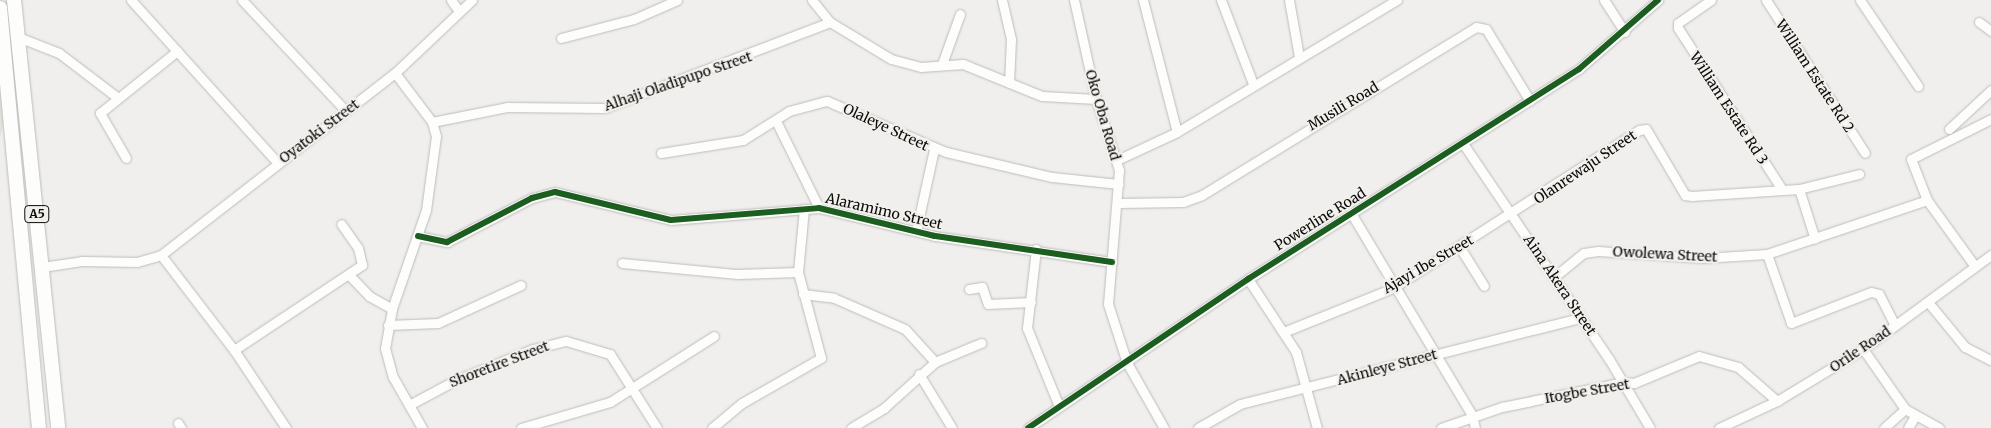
<!DOCTYPE html>
<html>
<head>
<meta charset="utf-8">
<style>
  body { margin:0 }
  #map { position:relative; width:1991px; height:428px; overflow:hidden; background:#f0efed; font-family:Merriweather,serif }
  div>[style] { position:absolute }
  [style*='--x'] { left:calc(var(--x)*1px); top:calc(var(--y)*1px); width:calc(var(--w)*1px); rotate:calc(var(--a)*1deg) }
  .built>* { inset:0; background:#e4e2db }
  .roads { filter:drop-shadow(0 0 1px #bdbcbb) drop-shadow(0 0 1px #bdbcbb) }
  .minor>* { height:9px; margin:-4.5px; padding:0 4.5px; transform-origin:4.5px; border-radius:4.5px; background:#fdfdfc }
  .highway>* { height:14px; margin:-7px; padding:0 7px; transform-origin:7px; border-radius:7px; background:#fdfdfc }
  .cycleway>* { height:6px; margin:-3px; padding:0 3px; transform-origin:3px; border-radius:3px; background:#1b5e20 }
  span { translate:-50% -50%; white-space:nowrap; text-align:center; line-height:1.15; -webkit-text-stroke:4.5px #f1f0ec; paint-order:stroke }
  .shield-label span { padding:1px 4px; background:#f1f0ec; border:1px solid; border-radius:4px; -webkit-text-stroke-width:0 }
  .shield-label { font-size:12px; color:#0c0b0a; font-weight:700 }
  .street-label { font-size:14px; color:#0c0b0a }
</style>
</head>
<body>
<div id="map">
  <div class="built">
    <i style="clip-path:polygon(0 62px,6px 113px,0 138px)"></i>
  </div>
  <div class="roads">
    <div class="minor">
      <i style="--x:131;--y:0;--w:219;--a:48"></i>
      <i style="--x:242;--y:0;--w:152;--a:46.9"></i>
      <i style="--x:451;--y:0;--w:14;--a:54"></i>
      <i style="--x:812;--y:0;--w:28;--a:51"></i>
      <i style="--x:830;--y:22;--w:71;--a:31.2"></i>
      <i style="--x:891;--y:59;--w:31;--a:15"></i>
      <i style="--x:921;--y:67;--w:42;--a:-4.1"></i>
      <i style="--x:963;--y:64;--w:85;--a:22.1"></i>
      <i style="--x:1042;--y:96;--w:54;--a:3.2"></i>
      <i style="--x:1002;--y:0;--w:40;--a:77"></i>
      <i style="--x:1011;--y:39;--w:44;--a:92.6"></i>
      <i style="--x:1074;--y:0;--w:101;--a:77.5"></i>
      <i style="--x:1096;--y:99;--w:75;--a:72.1"></i>
      <i style="--x:1119;--y:170;--w:134;--a:94.7"></i>
      <i style="--x:1108;--y:304;--w:62;--a:72.1"></i>
      <i style="--x:1127;--y:363;--w:75;--a:60.4"></i>
      <i style="--x:1143;--y:0;--w:136;--a:75.6"></i>
      <i style="--x:1221;--y:0;--w:90;--a:69.1"></i>
      <i style="--x:1289;--y:0;--w:58;--a:80"></i>
      <i style="--x:1604;--y:0;--w:38;--a:57"></i>
      <i style="--x:1711;--y:0;--w:40;--a:145.1"></i>
      <i style="--x:1678;--y:23;--w:5;--a:90"></i>
      <i style="--x:1678;--y:28;--w:190;--a:57.2"></i>
      <i style="--x:1766;--y:0;--w:182;--a:57.1"></i>
      <i style="--x:1860;--y:0;--w:104;--a:56"></i>
      <i style="--x:1979;--y:22;--w:15;--a:37"></i>
      <i style="--x:18;--y:37;--w:44;--a:21.3"></i>
      <i style="--x:59;--y:53;--w:74;--a:37.3"></i>
      <i style="--x:561;--y:38;--w:75;--a:-14.6"></i>
      <i style="--x:634;--y:19;--w:47;--a:-23.8"></i>
      <i style="--x:942;--y:64;--w:53;--a:-70.2"></i>
      <i style="--x:395;--y:73;--w:61;--a:52.9"></i>
      <i style="--x:432;--y:122;--w:15;--a:74"></i>
      <i style="--x:436;--y:136;--w:75;--a:97.7"></i>
      <i style="--x:426;--y:210;--w:105;--a:109"></i>
      <i style="--x:392;--y:309;--w:40;--a:100"></i>
      <i style="--x:385;--y:348;--w:30;--a:75"></i>
      <i style="--x:393;--y:377;--w:59;--a:60.4"></i>
      <i style="--x:776;--y:121;--w:97;--a:63.7"></i>
      <i style="--x:432;--y:122;--w:76;--a:-11.3"></i>
      <i style="--x:507;--y:107;--w:98;--a:0.6"></i>
      <i style="--x:605;--y:108;--w:241;--a:-20.9"></i>
      <i style="--x:1949;--y:129;--w:57;--a:-42.9"></i>
      <i style="--x:1464;--y:145;--w:258;--a:55.9"></i>
      <i style="--x:1609;--y:359;--w:80;--a:59.3"></i>
      <i style="--x:661;--y:153;--w:83;--a:-9"></i>
      <i style="--x:743;--y:140;--w:54;--a:-32.2"></i>
      <i style="--x:789;--y:111;--w:39;--a:-15"></i>
      <i style="--x:827;--y:101;--w:129;--a:23.2"></i>
      <i style="--x:946;--y:152;--w:109;--a:13.3"></i>
      <i style="--x:1052;--y:177;--w:67;--a:6"></i>
      <i style="--x:126;--y:158;--w:52;--a:-120"></i>
      <i style="--x:100;--y:113;--w:99;--a:-38.8"></i>
      <i style="--x:1117;--y:160;--w:66;--a:-25"></i>
      <i style="--x:1177;--y:132;--w:257;--a:-31"></i>
      <i style="--x:1799;--y:189;--w:52;--a:72.3"></i>
      <i style="--x:1119;--y:203;--w:64;--a:-0.9"></i>
      <i style="--x:1183;--y:202;--w:20;--a:-20"></i>
      <i style="--x:1202;--y:195;--w:321;--a:-31.5"></i>
      <i style="--x:1476;--y:27;--w:10;--a:11"></i>
      <i style="--x:1486;--y:29;--w:84;--a:58.6"></i>
      <i style="--x:1351;--y:213;--w:235;--a:59.1"></i>
      <i style="--x:1472;--y:415;--w:13;--a:77"></i>
      <i style="--x:916;--y:231;--w:84;--a:-77.6"></i>
      <i style="--x:418;--y:236;--w:30;--a:12"></i>
      <i style="--x:447;--y:242;--w:96;--a:-27.4"></i>
      <i style="--x:532;--y:198;--w:24;--a:-15"></i>
      <i style="--x:555;--y:192;--w:119;--a:13.6"></i>
      <i style="--x:671;--y:220;--w:148;--a:-4.6"></i>
      <i style="--x:819;--y:208;--w:119;--a:13.6"></i>
      <i style="--x:935;--y:236;--w:179;--a:8.4"></i>
      <i style="--x:1459;--y:246;--w:47;--a:58"></i>
      <i style="--x:1036;--y:249;--w:80;--a:96.5"></i>
      <i style="--x:1027;--y:328;--w:82;--a:67.8"></i>
      <i style="--x:1767;--y:254;--w:73;--a:70.8"></i>
      <i style="--x:1791;--y:323;--w:86;--a:-21.2"></i>
      <i style="--x:1871;--y:292;--w:8;--a:14"></i>
      <i style="--x:1879;--y:294;--w:35;--a:63"></i>
      <i style="--x:161;--y:255;--w:120;--a:52.5"></i>
      <i style="--x:234;--y:350;--w:94;--a:56.3"></i>
      <i style="--x:622;--y:263;--w:116;--a:5.5"></i>
      <i style="--x:737;--y:274;--w:61;--a:-1.9"></i>
      <i style="--x:1974;--y:265;--w:80;--a:-125.9"></i>
      <i style="--x:1927;--y:200;--w:44;--a:-111.3"></i>
      <i style="--x:1911;--y:159;--w:89;--a:-26.6"></i>
      <i style="--x:42;--y:267;--w:40;--a:-8.5"></i>
      <i style="--x:82;--y:261;--w:55;--a:1"></i>
      <i style="--x:137;--y:262;--w:25;--a:-16"></i>
      <i style="--x:161;--y:255;--w:296;--a:-37.9"></i>
      <i style="--x:395;--y:73;--w:106;--a:-43.5"></i>
      <i style="--x:349;--y:275;--w:29;--a:46"></i>
      <i style="--x:369;--y:296;--w:26;--a:29"></i>
      <i style="--x:1554;--y:277;--w:38;--a:-39"></i>
      <i style="--x:1584;--y:253;--w:14;--a:-8"></i>
      <i style="--x:1598;--y:251;--w:105;--a:3.8"></i>
      <i style="--x:1703;--y:258;--w:64;--a:-3.6"></i>
      <i style="--x:1767;--y:254;--w:169;--a:-18.6"></i>
      <i style="--x:1248;--y:279;--w:87;--a:56.7"></i>
      <i style="--x:1296;--y:352;--w:79;--a:74.6"></i>
      <i style="--x:969;--y:289;--w:13;--a:-9"></i>
      <i style="--x:982;--y:287;--w:18;--a:71"></i>
      <i style="--x:988;--y:304;--w:43;--a:-2.7"></i>
      <i style="--x:803;--y:294;--w:31;--a:7"></i>
      <i style="--x:834;--y:298;--w:77;--a:23.6"></i>
      <i style="--x:905;--y:329;--w:45;--a:47.7"></i>
      <i style="--x:1928;--y:302;--w:58;--a:50.6"></i>
      <i style="--x:1965;--y:347;--w:29;--a:27"></i>
      <i style="--x:388;--y:325;--w:50;--a:-2.3"></i>
      <i style="--x:438;--y:323;--w:91;--a:-24.6"></i>
      <i style="--x:1286;--y:331;--w:115;--a:-21.9"></i>
      <i style="--x:1393;--y:288;--w:292;--a:-32.7"></i>
      <i style="--x:1639;--y:130;--w:7;--a:-8"></i>
      <i style="--x:1646;--y:129;--w:77;--a:59.4"></i>
      <i style="--x:1685;--y:195;--w:7;--a:8"></i>
      <i style="--x:1692;--y:196;--w:107;--a:-3.7"></i>
      <i style="--x:1799;--y:189;--w:62;--a:-14"></i>
      <i style="--x:1863;--y:349;--w:73;--a:55"></i>
      <i style="--x:1905;--y:409;--w:39;--a:29"></i>
      <i style="--x:234;--y:350;--w:154;--a:-33.6"></i>
      <i style="--x:362;--y:265;--w:17;--a:-103"></i>
      <i style="--x:358;--y:248;--w:29;--a:-125"></i>
      <i style="--x:919;--y:374;--w:63;--a:58.6"></i>
      <i style="--x:409;--y:405;--w:51;--a:-28.1"></i>
      <i style="--x:454;--y:381;--w:85;--a:-22.1"></i>
      <i style="--x:533;--y:349;--w:34;--a:-14"></i>
      <i style="--x:566;--y:341;--w:46;--a:16.5"></i>
      <i style="--x:610;--y:354;--w:88;--a:57.6"></i>
      <i style="--x:178;--y:423;--w:6;--a:59"></i>
      <i style="--x:521;--y:428;--w:93;--a:-16.3"></i>
      <i style="--x:610;--y:402;--w:123;--a:-32.4"></i>
      <i style="--x:712;--y:428;--w:39;--a:-40"></i>
      <i style="--x:742;--y:403;--w:91;--a:-29.7"></i>
      <i style="--x:821;--y:358;--w:89;--a:-105"></i>
      <i style="--x:798;--y:272;--w:63;--a:-84.6"></i>
      <i style="--x:851;--y:428;--w:39;--a:-31"></i>
      <i style="--x:884;--y:408;--w:69;--a:-42"></i>
      <i style="--x:935;--y:362;--w:50;--a:-22.4"></i>
      <i style="--x:1028;--y:428;--w:266;--a:-34.1"></i>
      <i style="--x:1248;--y:279;--w:392;--a:-32.4"></i>
      <i style="--x:1579;--y:69;--w:105;--a:-41.1"></i>
      <i style="--x:1198;--y:428;--w:48;--a:-29.7"></i>
      <i style="--x:1240;--y:404;--w:351;--a:-14.2"></i>
      <i style="--x:1441;--y:428;--w:65;--a:-19"></i>
      <i style="--x:1502;--y:407;--w:125;--a:-11.6"></i>
      <i style="--x:1624;--y:382;--w:10;--a:6"></i>
      <i style="--x:1634;--y:383;--w:70;--a:-22.6"></i>
      <i style="--x:1699;--y:356;--w:41;--a:15.8"></i>
      <i style="--x:1738;--y:367;--w:52;--a:41.1"></i>
      <i style="--x:1719;--y:428;--w:64;--a:-25"></i>
      <i style="--x:1777;--y:401;--w:100;--a:-31.2"></i>
      <i style="--x:1863;--y:349;--w:159;--a:-36.3"></i>
      <i style="--x:1884;--y:428;--w:28;--a:-42"></i>
      <i style="--x:1908;--y:428;--w:14;--a:-60"></i>
    </div>
    <div class="highway">
      <i style="--x:14;--y:0;--w:430;--a:84.1"></i>
      <i style="--x:0;--y:8;--w:422;--a:84.7"></i>
    </div>
  </div>
  <div class="cycleway">
    <i style="--x:418;--y:236;--w:30;--a:12"></i>
    <i style="--x:447;--y:242;--w:96;--a:-27.4"></i>
    <i style="--x:532;--y:198;--w:24;--a:-15"></i>
    <i style="--x:555;--y:192;--w:119;--a:13.6"></i>
    <i style="--x:671;--y:220;--w:148;--a:-4.6"></i>
    <i style="--x:819;--y:208;--w:119;--a:13.6"></i>
    <i style="--x:935;--y:236;--w:179;--a:8.4"></i>
    <i style="--x:1028;--y:428;--w:266;--a:-34.1"></i>
    <i style="--x:1248;--y:279;--w:392;--a:-32.4"></i>
    <i style="--x:1579;--y:69;--w:105;--a:-41.1"></i>
  </div>
  <div class="shield-label">
    <span style="left:37px;top:214px">A5</span>
  </div>
  <div class="street-label">
    <span style="left:1815px;top:76px;rotate:57deg">William Estate Rd 2</span>
    <span style="left:678px;top:81px;rotate:-19deg">Alhaji Oladipupo Street</span>
    <span style="left:1343px;top:106px;rotate:-31deg">Musili Road</span>
    <span style="left:1729px;top:108px;rotate:57deg">William Estate Rd 3</span>
    <span style="left:1103px;top:115px;rotate:74deg">Oko Oba Road</span>
    <span style="left:886px;top:127px;rotate:25deg">Olaleye Street</span>
    <span style="left:319px;top:131px;rotate:-37deg">Oyatoki Street</span>
    <span style="left:1585px;top:167px;rotate:-34deg">Olanrewaju Street</span>
    <span style="left:884px;top:211px;rotate:13deg">Alaramimo Street</span>
    <span style="left:1320px;top:219px;rotate:-32deg">Powerline Road</span>
    <span style="left:1665px;top:254px;rotate:3deg">Owolewa Street</span>
    <span style="left:1428px;top:264px;rotate:-30deg">Ajayi Ibe Street</span>
    <span style="left:1560px;top:285px;rotate:56deg">Aina Akera Street</span>
    <span style="left:1860px;top:349px;rotate:-34deg">Orile Road</span>
    <span style="left:499px;top:364px;rotate:-21deg">Shoretire Street</span>
    <span style="left:1387px;top:367px;rotate:-15deg">Akinleye Street</span>
    <span style="left:1587px;top:391px;rotate:-10deg">Itogbe Street</span>
  </div>
</div>
</body>
</html>
